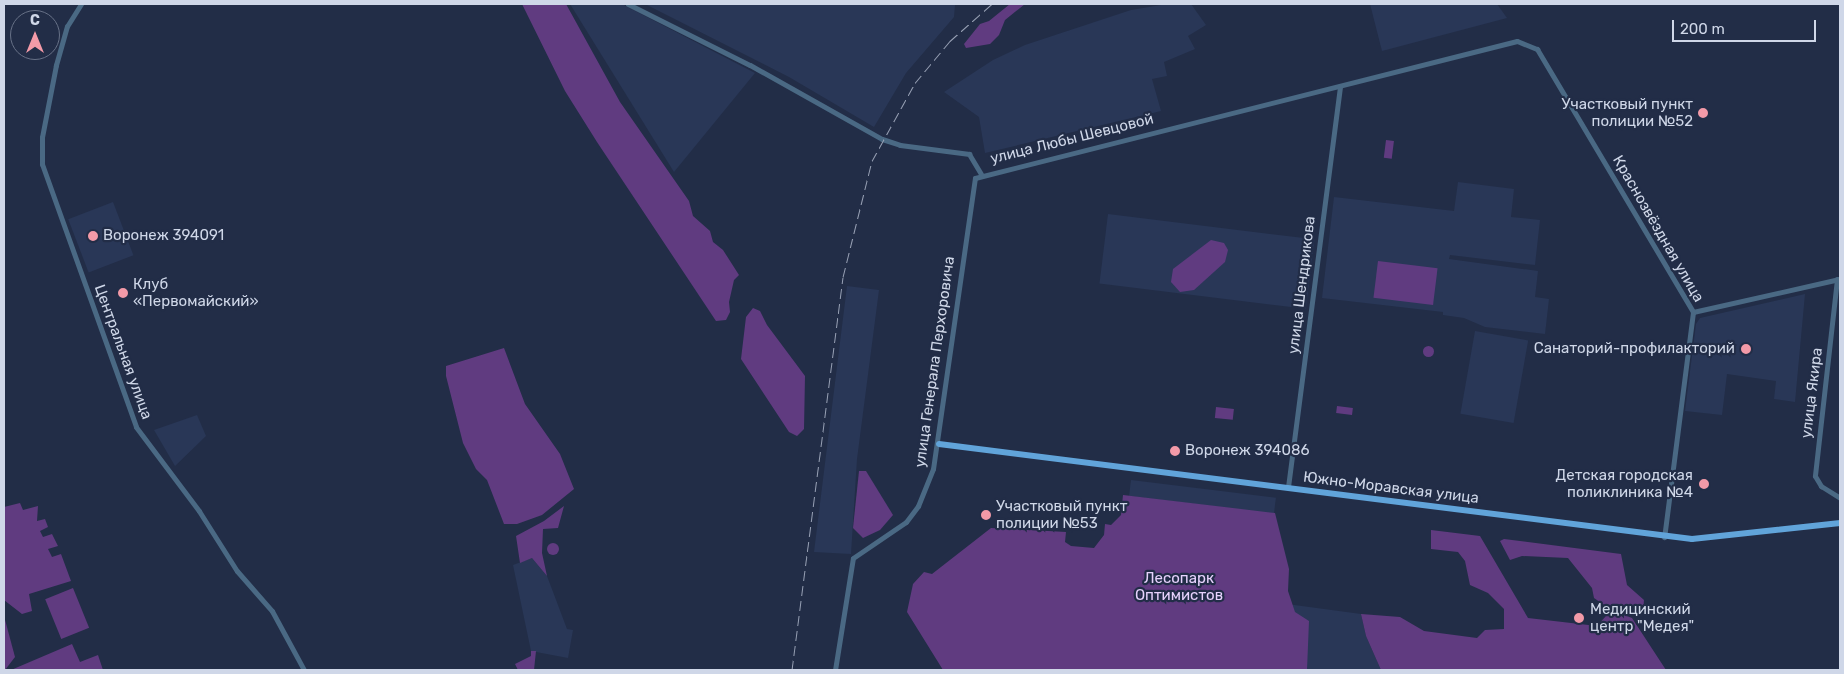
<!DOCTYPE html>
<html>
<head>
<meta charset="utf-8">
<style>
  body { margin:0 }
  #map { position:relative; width:1844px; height:674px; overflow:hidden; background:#222d47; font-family:Rubik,sans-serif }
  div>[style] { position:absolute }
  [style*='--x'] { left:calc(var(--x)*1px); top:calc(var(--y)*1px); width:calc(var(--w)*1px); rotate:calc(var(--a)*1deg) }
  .built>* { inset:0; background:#293757; transform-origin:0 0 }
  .green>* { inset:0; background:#603b80; transform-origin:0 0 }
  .round { border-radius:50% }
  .minor>* { height:5px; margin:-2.5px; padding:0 2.5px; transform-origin:2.5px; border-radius:2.5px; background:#4a6984 }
  .major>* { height:6px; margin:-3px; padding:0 3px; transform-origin:3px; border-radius:3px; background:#61a4da }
  .rail>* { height:1px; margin-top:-0.5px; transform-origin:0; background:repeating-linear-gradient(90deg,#98a1b5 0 10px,transparent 0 15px) }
  .dots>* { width:14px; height:14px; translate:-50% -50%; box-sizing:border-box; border:2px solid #222d47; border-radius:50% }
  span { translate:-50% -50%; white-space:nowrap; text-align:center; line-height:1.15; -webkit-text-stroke:4.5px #222d47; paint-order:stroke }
  .poi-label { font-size:15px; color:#cfd7e8 }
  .right { translate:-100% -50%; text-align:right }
  .left { translate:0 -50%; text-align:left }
  .street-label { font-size:15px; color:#cfd7e8 }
  .park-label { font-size:15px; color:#e7d2fd }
  .frame { position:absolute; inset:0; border:5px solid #cfd7e8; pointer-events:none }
  .north { position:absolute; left:10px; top:10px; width:50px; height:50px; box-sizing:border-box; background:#222d47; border:1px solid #677187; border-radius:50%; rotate:0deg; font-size:14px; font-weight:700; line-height:20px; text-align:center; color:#cfd7e8 }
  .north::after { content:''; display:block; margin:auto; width:18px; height:22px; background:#f39aa8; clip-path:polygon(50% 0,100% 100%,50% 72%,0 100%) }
  .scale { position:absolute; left:1672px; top:20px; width:144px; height:22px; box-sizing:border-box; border:2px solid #cfd7e8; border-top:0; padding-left:6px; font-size:15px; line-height:18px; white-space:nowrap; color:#cfd7e8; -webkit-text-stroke:4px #222d47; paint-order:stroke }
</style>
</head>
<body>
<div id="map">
  <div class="built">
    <i style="clip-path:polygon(570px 4px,622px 4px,755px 73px,674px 172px)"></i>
    <i style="clip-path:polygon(645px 4px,945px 4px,955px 5px,954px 17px,906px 73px,874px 127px,789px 77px)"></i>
    <i style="clip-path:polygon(1167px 4px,1191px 4px,1206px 25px,1188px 36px,1195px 49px,1164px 62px,1167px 76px,1152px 79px,1161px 111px,985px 153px,979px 117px,944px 92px,993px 60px,1025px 45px,1131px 10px)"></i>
    <i style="clip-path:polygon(1370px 4px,1497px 4px,1507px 18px,1382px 51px)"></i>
    <i style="clip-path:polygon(1458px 182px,1514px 189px,1511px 217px,1540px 220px,1535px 265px,1450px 255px,1449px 259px,1538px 271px,1535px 297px,1549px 299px,1545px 334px,1485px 327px,1464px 318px,1443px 315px,1443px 312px,1322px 298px,1334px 197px,1454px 211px)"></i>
    <i style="left:113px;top:202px;width:57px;height:48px;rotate:69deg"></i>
    <i style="left:1108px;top:214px;width:208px;height:70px;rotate:7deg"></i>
    <i style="clip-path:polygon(847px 286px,879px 290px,857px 459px,851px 554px,814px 552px)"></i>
    <i style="clip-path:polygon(1805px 294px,1795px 402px,1774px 399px,1776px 381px,1727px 374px,1722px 415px,1685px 411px,1696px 324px,1700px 318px)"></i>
    <i style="left:1475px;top:331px;width:54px;height:84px;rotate:10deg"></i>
    <i style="clip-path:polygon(197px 415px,206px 436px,175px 466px,154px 430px)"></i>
    <i style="left:1131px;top:480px;width:146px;height:16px;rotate:7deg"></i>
    <i style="clip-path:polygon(532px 558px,547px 576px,567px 629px,573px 630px,568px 658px,531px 651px,513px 565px)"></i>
    <i style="clip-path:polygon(1287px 604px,1361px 614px,1366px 636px,1381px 670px,1288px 670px)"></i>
  </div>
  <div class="green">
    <i style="clip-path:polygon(522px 4px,566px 4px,620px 102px,689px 201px,693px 216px,710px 231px,713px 242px,723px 250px,739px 275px,734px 280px,729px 302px,730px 312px,726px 320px,716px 321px,597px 142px,565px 91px)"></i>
    <i style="clip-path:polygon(1010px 4px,1025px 4px,1005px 20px,999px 35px,990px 44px,966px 48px,964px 44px,980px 24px,989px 21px)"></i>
    <i style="left:1386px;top:140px;width:8px;height:18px;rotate:7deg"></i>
    <i style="clip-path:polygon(1211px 240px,1224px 243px,1228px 250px,1225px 262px,1194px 290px,1180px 292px,1171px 282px,1173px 269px)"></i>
    <i style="left:1378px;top:261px;width:60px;height:37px;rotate:7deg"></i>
    <i style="clip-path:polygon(753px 308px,760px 311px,767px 325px,805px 376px,804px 429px,797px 436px,789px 432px,741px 359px,746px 317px)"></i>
    <i class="round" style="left:1422.5px;top:345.5px;width:11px;height:11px"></i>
    <i style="clip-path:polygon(504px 348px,525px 404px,560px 454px,574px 489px,542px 515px,517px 524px,504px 524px,487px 480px,476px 469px,463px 443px,446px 376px,446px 366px)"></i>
    <i style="left:1337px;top:406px;width:16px;height:7px;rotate:7deg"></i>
    <i style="left:1216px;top:407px;width:18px;height:11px;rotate:6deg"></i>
    <i style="clip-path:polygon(859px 471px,866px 471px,893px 515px,880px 530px,863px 538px,853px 528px)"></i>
    <i style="clip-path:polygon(1123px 495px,1275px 513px,1289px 569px,1288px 591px,1295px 612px,1309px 621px,1307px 670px,943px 670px,907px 612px,913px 584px,924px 572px,932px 574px,991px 528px,1066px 532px,1065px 542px,1071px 546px,1094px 548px,1104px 535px,1105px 524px,1111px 525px,1121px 515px)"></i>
    <i style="clip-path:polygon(20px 503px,23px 510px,38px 506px,37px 521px,45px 519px,48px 527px,40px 531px,43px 537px,52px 534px,58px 546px,48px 549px,52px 557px,61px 554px,71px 581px,29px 594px,32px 611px,22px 614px,4px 600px,4px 507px)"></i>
    <i style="clip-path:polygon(564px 506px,558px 528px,543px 529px,542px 553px,547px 576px,532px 558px,520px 563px,516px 536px,544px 521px)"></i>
    <i style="clip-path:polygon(1431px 530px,1480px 536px,1528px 618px,1597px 626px,1606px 616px,1616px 612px,1632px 618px,1666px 670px,1381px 670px,1366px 636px,1361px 614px,1400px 617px,1424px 631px,1477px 638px,1485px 630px,1504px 629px,1504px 609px,1488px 593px,1470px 585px,1465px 561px,1458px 552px,1431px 549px)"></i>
    <i style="clip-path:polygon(1504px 539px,1621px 554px,1627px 585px,1644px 600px,1643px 613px,1620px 606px,1607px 607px,1594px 598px,1592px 588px,1568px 558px,1522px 556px,1510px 560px,1500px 541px)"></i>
    <i class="round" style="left:547px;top:543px;width:12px;height:12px"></i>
    <i style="left:73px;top:588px;width:43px;height:30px;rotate:68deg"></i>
    <i style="clip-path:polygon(4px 616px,15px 657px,5px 670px,4px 670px)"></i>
    <i style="clip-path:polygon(72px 644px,80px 662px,98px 655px,103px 670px,11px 670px)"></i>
    <i style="clip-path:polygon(531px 651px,536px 651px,534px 670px,518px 670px,515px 664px,531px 656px)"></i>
  </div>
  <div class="minor">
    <i style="--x:81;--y:4;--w:26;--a:122"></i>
    <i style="--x:67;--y:26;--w:41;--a:105.8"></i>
    <i style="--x:56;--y:65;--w:73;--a:101"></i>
    <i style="--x:42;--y:137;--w:27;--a:90"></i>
    <i style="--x:42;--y:164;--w:279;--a:70.3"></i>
    <i style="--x:136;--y:427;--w:105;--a:53.1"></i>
    <i style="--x:199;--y:511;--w:71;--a:57.7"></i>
    <i style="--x:237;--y:571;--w:53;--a:48.8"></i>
    <i style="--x:272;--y:611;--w:67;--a:61.5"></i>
    <i style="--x:628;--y:4;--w:136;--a:26.6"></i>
    <i style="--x:750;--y:65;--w:151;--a:29.3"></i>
    <i style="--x:882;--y:139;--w:19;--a:18"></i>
    <i style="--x:900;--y:145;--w:70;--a:7.4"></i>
    <i style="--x:969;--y:154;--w:23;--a:59"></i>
    <i style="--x:1837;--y:279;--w:198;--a:96.4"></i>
    <i style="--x:1815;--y:476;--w:12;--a:59"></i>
    <i style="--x:1821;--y:486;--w:22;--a:32"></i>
    <i style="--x:1693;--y:312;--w:151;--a:-12.7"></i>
    <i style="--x:1288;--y:487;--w:404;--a:-82.6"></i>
    <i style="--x:835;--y:670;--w:113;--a:-80.9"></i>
    <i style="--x:853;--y:558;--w:64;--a:-34.2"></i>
    <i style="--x:906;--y:522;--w:20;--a:-53"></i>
    <i style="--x:918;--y:506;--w:40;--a:-68"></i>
    <i style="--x:933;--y:469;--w:294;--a:-81.8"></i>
    <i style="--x:975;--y:178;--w:559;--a:-14.19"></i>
    <i style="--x:1517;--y:41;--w:22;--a:22"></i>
    <i style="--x:1537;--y:49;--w:306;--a:59.3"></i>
    <i style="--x:1693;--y:312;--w:227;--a:97.3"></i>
  </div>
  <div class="major">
    <i style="--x:939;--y:444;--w:759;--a:7.19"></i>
    <i style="--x:1692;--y:539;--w:149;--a:-6.2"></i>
  </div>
  <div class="rail">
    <i style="--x:792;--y:670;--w:396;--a:-82.6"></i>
    <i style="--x:843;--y:277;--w:120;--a:-76"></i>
    <i style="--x:872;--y:161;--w:89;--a:-61.1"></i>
    <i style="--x:915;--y:83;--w:55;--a:-50.2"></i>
    <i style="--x:950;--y:41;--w:56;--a:-41.4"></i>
  </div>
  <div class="dots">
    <i style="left:1703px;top:113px;background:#f39aa8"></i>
    <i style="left:93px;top:236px;background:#f39aa8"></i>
    <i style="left:123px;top:293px;background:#f39aa8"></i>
    <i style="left:1746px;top:349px;background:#f39aa8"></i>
    <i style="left:1175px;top:451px;background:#f39aa8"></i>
    <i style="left:1704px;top:484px;background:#f39aa8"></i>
    <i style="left:986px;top:515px;background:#f39aa8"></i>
    <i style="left:1579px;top:618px;background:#f39aa8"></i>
  </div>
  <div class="poi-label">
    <span class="right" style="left:1693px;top:113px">Участковый пункт<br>полиции №52</span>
    <span class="left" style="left:103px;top:236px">Воронеж 394091</span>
    <span class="left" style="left:133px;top:293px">Клуб<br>«Первомайский»</span>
    <span class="right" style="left:1735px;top:349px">Cанаторий-профилакторий</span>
    <span class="left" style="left:1185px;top:451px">Воронеж 394086</span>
    <span class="right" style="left:1693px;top:484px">Детская городская<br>поликлиника №4</span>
    <span class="left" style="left:996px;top:515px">Участковый пункт<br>полиции №53</span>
    <span class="left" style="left:1590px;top:618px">Медицинский<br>центр "Медея"</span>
  </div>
  <div class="street-label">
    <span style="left:1072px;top:139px;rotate:-14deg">улица Любы Шевцовой</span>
    <span style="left:1658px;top:229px;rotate:60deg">Краснозвёздная улица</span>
    <span style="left:1302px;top:285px;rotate:-83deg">улица Шендрикова</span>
    <span style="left:123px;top:352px;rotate:70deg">Центральная улица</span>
    <span style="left:935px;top:362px;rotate:-82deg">улица Генерала Перхоровича</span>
    <span style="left:1812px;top:393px;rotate:-83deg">улица Якира</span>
    <span style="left:1391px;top:488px;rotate:7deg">Южно-Моравская улица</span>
  </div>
  <div class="park-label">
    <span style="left:1179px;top:587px">Лесопарк<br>Оптимистов</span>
  </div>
  <div class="frame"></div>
  <div class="north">С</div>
  <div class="scale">200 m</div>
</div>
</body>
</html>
